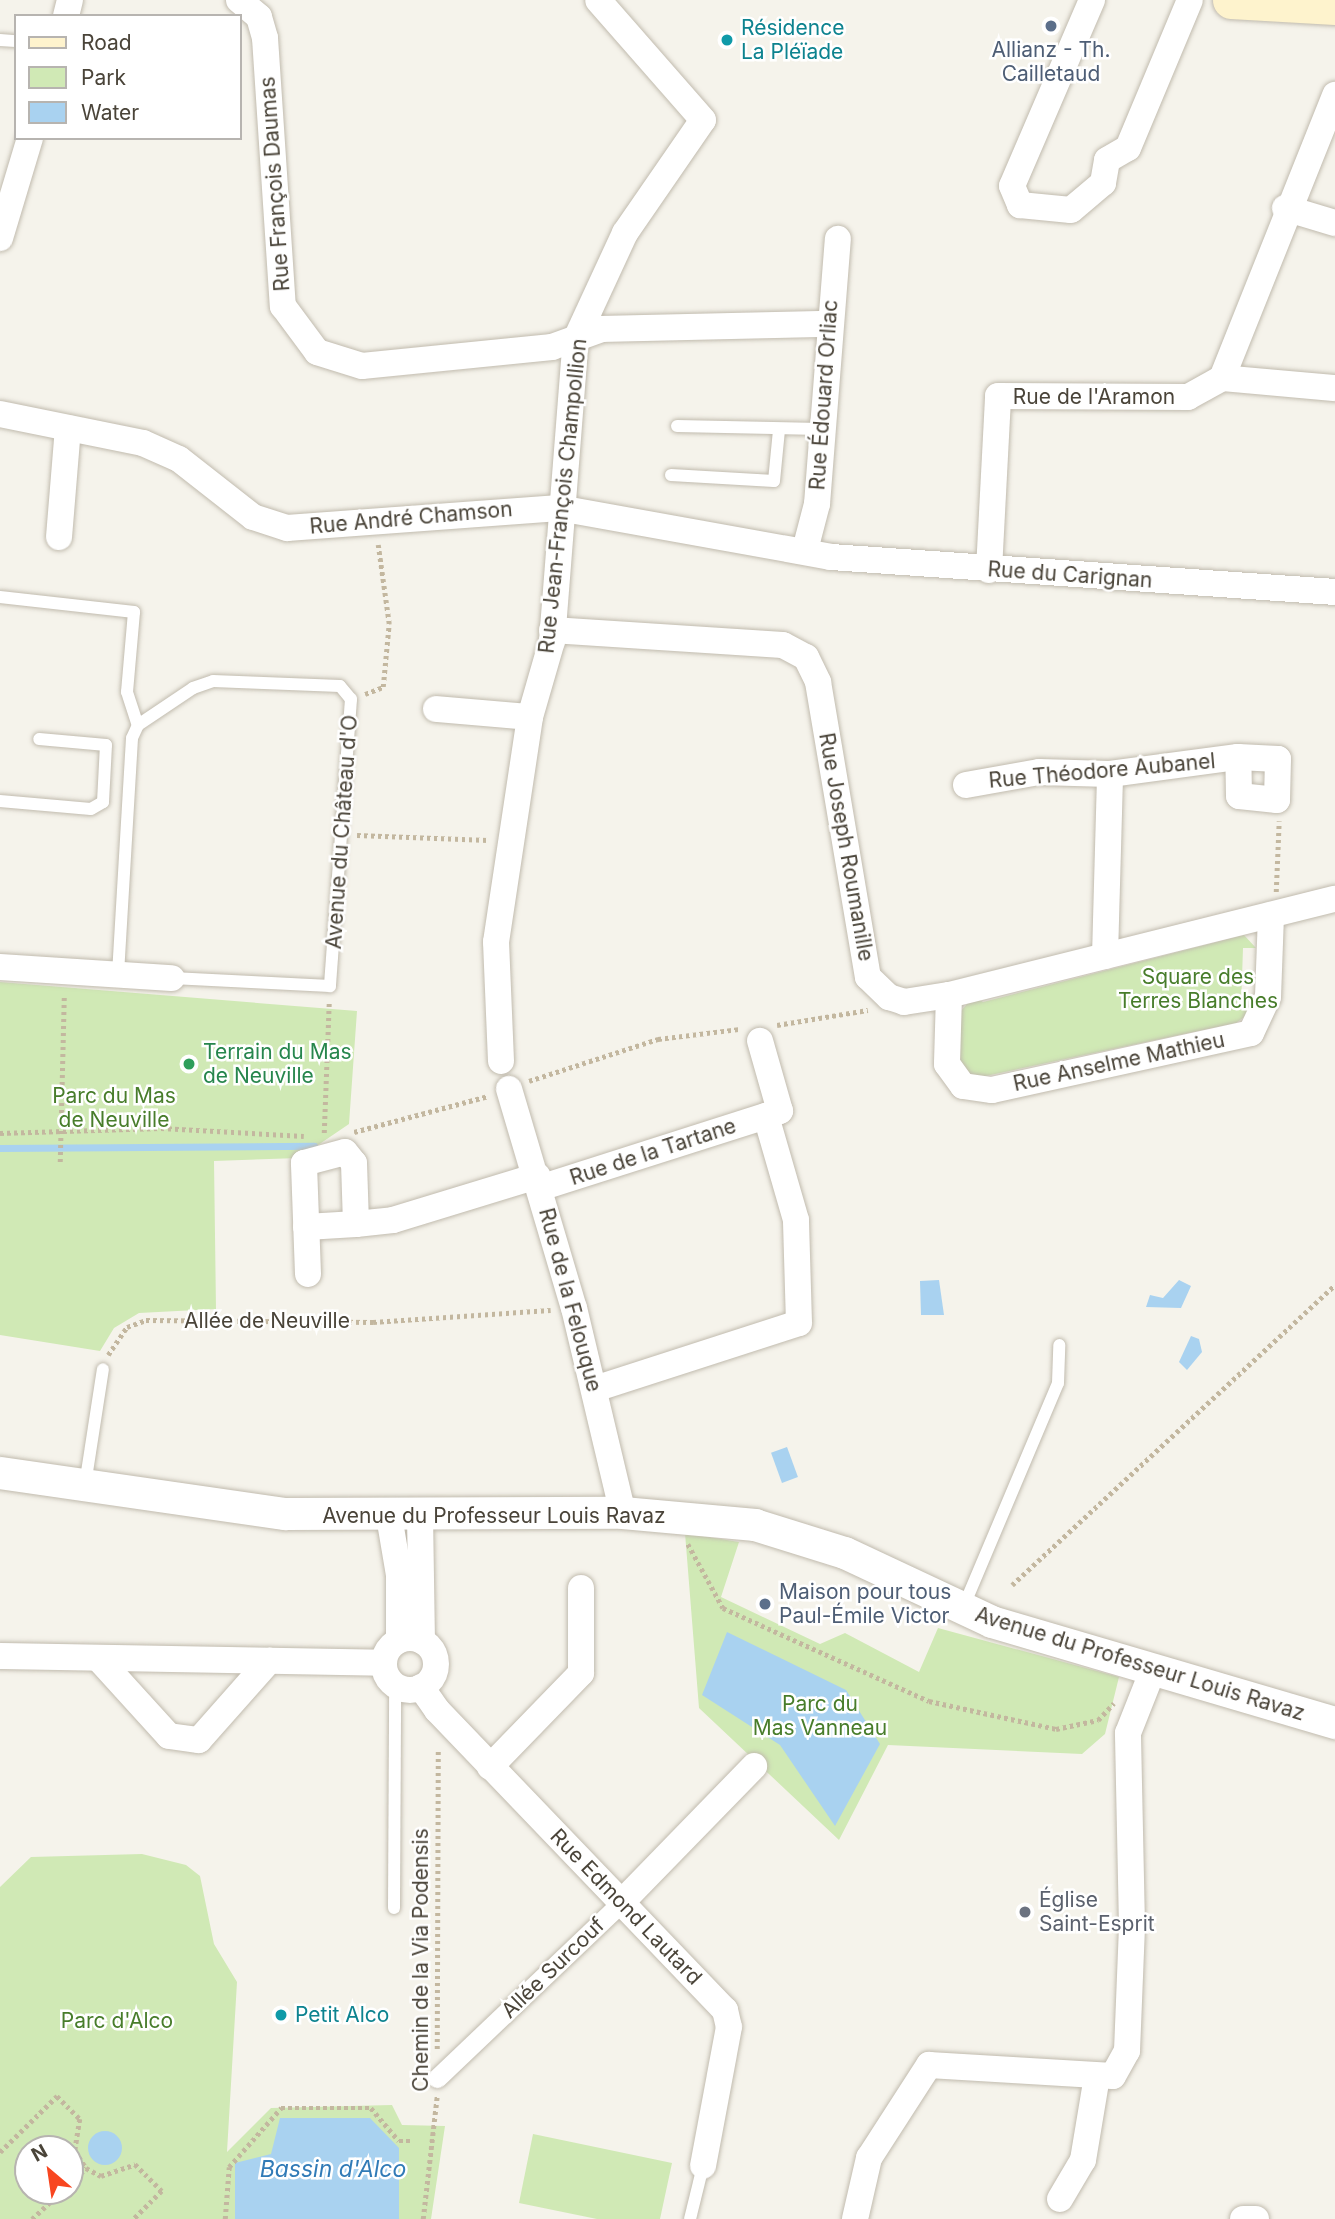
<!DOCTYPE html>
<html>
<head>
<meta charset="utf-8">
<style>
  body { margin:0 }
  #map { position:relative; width:1335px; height:2219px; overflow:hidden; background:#f5f3eb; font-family:Inter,sans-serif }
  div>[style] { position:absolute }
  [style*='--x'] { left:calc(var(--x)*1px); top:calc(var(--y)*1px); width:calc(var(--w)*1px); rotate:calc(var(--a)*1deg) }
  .green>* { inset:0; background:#d0e9b5 }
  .water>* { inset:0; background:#a9d2f0; transform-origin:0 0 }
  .round { border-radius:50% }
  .stream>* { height:7px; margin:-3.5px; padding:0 3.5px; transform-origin:3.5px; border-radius:3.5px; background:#a9d2f0 }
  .path>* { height:4.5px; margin-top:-2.25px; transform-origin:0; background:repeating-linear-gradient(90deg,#c3b79f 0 3.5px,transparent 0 7px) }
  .roads { filter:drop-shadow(0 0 2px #c1bbae) drop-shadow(0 0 2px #c1bbae) }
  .service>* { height:12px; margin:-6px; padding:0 6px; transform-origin:6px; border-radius:6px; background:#fff }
  .pedestrian>* { height:19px; margin:-9.5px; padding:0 9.5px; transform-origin:9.5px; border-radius:9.5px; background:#fff }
  .minor>* { height:26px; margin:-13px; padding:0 13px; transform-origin:13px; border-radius:13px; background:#fff }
  .minor>.ring { margin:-13px; padding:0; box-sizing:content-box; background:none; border:26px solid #fff; border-radius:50% }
  .tertiary>* { height:32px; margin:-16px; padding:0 16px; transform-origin:16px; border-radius:16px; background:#fff }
  .secondary>* { height:37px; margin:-18.5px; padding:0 18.5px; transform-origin:18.5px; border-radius:18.5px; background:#fef3cd }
  .dots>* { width:19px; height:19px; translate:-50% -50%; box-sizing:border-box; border:4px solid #fff; border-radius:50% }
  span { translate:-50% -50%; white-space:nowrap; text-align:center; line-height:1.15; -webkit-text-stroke:5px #fff; paint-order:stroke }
  .culture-label { font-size:21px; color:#0d838f }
  .left { translate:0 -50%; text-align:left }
  .service-label { font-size:21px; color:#4e5e75 }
  .street-label { font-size:21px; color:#4a4439 }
  .park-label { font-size:21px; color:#487d2b }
  .leisure-label { font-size:21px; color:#27864d }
  .worship-label { font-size:21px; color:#5b616d }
  .water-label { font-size:23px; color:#317bb7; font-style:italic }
  .legend { position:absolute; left:14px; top:14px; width:228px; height:126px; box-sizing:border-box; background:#fff; border:2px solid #b7b4b0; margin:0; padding:9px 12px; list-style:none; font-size:21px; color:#4a4439 }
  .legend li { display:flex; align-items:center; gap:14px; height:35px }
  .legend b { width:35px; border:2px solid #b7b4b0 }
  .north { position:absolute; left:14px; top:2135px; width:70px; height:70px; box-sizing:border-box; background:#fff; border:2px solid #b7b4b0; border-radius:50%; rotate:331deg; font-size:19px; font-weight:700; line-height:28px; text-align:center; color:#4a4439 }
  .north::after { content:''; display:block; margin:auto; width:24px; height:32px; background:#f84620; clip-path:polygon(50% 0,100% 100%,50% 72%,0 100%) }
</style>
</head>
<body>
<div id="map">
  <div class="green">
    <i style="clip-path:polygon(1244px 935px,1256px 948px,1243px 948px,1241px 1008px,1254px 1010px,1236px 1023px,981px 1077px,967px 1075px,953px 1054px,960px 1012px,974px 996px,983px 1002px)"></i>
    <i style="clip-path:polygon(0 982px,357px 1011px,349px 1124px,299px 1158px,214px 1161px,216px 1309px,139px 1313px,114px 1328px,100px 1351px,0 1335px)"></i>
    <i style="clip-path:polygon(685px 1533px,739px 1542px,721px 1597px,820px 1644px,845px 1633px,919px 1672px,938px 1628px,1119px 1677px,1105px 1734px,1082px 1754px,888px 1745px,839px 1840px,699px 1708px)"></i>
    <i style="clip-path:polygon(evenodd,142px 1854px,186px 1865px,200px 1876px,214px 1944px,237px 1982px,227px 2152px,271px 2108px,392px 2105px,402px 2125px,445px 2126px,431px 2219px,0 2219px,0 1887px,31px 1857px,142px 1854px,28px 2149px,70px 2149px,70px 2191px,28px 2191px,28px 2149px)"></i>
    <i style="clip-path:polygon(533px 2134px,672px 2163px,660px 2219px,597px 2219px,519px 2203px)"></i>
  </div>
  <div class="water">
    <i style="clip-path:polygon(939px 1280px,944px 1315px,921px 1315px,920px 1281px)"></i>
    <i style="clip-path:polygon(1179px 1280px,1191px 1286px,1181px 1308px,1146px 1307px,1150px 1295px,1163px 1298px)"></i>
    <i style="clip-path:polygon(1191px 1336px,1199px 1339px,1202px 1352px,1187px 1370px,1179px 1362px)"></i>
    <i style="left:787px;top:1447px;width:32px;height:17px;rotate:70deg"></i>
    <i style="clip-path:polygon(727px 1632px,846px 1690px,880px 1744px,835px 1826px,780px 1745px,702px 1695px)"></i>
    <i style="clip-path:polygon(280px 2118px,370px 2118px,399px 2148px,399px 2219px,235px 2219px,235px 2163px,271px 2154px)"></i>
    <i class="round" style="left:88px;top:2131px;width:34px;height:34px"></i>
  </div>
  <div class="stream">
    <i style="--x:0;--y:1148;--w:314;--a:-0.4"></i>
  </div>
  <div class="path">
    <i style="--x:365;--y:694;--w:19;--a:-21"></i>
    <i style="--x:383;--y:687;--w:63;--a:-84.6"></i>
    <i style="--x:389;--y:624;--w:80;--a:-97.9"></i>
    <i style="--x:357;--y:835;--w:131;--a:2.2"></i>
    <i style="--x:1276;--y:892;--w:71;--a:-87.6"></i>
    <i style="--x:777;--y:1025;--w:92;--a:-9.4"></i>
    <i style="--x:529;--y:1081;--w:136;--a:-18"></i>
    <i style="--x:658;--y:1039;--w:83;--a:-7"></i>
    <i style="--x:354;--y:1132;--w:139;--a:-15"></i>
    <i style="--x:0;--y:1133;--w:161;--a:-1.8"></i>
    <i style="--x:161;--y:1128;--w:143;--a:3.2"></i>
    <i style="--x:324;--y:1133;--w:131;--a:-87.8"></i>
    <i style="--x:60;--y:1162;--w:167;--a:-88.6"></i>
    <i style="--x:108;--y:1355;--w:34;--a:-56"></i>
    <i style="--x:127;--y:1327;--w:20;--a:-20"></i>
    <i style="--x:146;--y:1320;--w:227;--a:0.5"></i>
    <i style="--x:373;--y:1322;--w:178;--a:-3.9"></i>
    <i style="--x:688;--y:1544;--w:73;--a:61.3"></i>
    <i style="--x:723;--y:1608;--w:226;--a:24.3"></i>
    <i style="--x:929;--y:1701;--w:130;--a:12.4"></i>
    <i style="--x:1056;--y:1729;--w:43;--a:-12.1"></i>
    <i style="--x:1098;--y:1720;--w:23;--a:-47"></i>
    <i style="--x:1012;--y:1585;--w:441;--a:-42.9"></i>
    <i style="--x:437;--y:2049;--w:301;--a:-89.8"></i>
    <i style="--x:0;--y:2152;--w:80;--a:-44.5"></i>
    <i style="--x:57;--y:2096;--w:33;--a:45"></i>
    <i style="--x:80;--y:2119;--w:32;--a:99"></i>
    <i style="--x:75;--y:2151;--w:20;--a:57"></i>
    <i style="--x:70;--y:2183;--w:22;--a:-43"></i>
    <i style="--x:86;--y:2168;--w:17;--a:28"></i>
    <i style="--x:101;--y:2176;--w:36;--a:-19"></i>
    <i style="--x:135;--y:2164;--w:38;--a:45"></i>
    <i style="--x:162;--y:2191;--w:40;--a:135"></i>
    <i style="--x:32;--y:2219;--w:41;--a:-43"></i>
    <i style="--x:225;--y:2219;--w:52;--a:-85.6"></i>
    <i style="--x:229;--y:2167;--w:79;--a:-48.6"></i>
    <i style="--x:281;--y:2108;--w:90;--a:0"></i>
    <i style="--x:371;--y:2108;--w:43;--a:49.7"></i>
    <i style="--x:399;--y:2141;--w:14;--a:0"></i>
    <i style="--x:423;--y:2219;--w:123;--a:-83.5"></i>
  </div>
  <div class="roads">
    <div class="service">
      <i style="--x:0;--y:40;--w:16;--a:4"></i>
      <i style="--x:677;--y:426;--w:144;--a:1.2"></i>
      <i style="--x:671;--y:475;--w:103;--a:3.3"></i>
      <i style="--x:774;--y:481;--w:51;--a:-84.4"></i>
      <i style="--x:0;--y:597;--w:135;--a:6.4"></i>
      <i style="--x:134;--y:612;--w:80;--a:95"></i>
      <i style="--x:127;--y:692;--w:35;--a:72"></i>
      <i style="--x:0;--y:801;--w:91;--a:5"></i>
      <i style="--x:91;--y:809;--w:14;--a:-30"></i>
      <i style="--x:103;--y:802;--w:57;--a:-87"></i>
      <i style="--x:106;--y:745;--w:67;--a:-174.9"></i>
      <i style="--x:118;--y:974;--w:236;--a:-86.6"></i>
      <i style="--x:132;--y:738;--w:14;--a:-65"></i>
      <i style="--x:138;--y:725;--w:66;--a:-33.9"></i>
      <i style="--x:193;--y:688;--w:21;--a:-19"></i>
      <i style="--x:213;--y:681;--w:127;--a:2.3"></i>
      <i style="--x:340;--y:686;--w:17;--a:50"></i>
      <i style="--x:351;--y:699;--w:288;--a:94.2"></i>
      <i style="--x:330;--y:986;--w:158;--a:-177.1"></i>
      <i style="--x:85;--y:1485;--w:117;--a:-81.2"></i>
      <i style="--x:963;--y:1608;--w:244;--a:-67.1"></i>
      <i style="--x:1058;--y:1383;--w:38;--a:-88"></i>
      <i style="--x:394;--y:1908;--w:224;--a:-89.7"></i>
      <i style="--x:690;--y:2219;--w:55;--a:-76.2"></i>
    </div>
    <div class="pedestrian">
      <i style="--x:437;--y:2078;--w:254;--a:-43.6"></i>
    </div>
    <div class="minor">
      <i style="--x:239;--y:0;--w:26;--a:40"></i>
      <i style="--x:259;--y:17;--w:22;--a:74"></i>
      <i style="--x:265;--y:38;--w:269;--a:86.2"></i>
      <i style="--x:283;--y:306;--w:57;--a:53.5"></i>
      <i style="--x:317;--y:352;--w:47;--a:17.3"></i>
      <i style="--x:362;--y:366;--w:191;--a:-5.7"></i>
      <i style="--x:552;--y:347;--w:53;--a:-19.8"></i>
      <i style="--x:602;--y:329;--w:226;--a:-1.3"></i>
      <i style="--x:1092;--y:0;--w:202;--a:113.3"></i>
      <i style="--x:1012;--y:186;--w:21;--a:67"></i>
      <i style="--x:1020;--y:205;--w:51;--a:5.6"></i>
      <i style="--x:1071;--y:210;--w:42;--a:-40.2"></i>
      <i style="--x:1103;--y:183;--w:23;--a:-80"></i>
      <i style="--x:1107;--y:160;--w:24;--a:-30"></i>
      <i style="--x:1128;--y:148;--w:160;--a:-67.3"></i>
      <i style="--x:66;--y:16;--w:16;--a:-76"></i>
      <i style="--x:1285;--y:208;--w:52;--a:16.7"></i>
      <i style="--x:0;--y:238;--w:104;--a:-73.3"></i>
      <i style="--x:1222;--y:378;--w:113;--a:5.1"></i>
      <i style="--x:0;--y:414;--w:146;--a:11.5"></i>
      <i style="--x:143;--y:443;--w:39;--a:24"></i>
      <i style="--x:179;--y:459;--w:94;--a:38.1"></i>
      <i style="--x:253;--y:517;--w:36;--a:18"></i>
      <i style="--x:287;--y:528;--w:273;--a:-4.2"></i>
      <i style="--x:559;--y:508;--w:276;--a:10.2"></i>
      <i style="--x:831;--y:557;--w:505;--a:3.97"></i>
      <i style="--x:59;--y:537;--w:109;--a:-85.3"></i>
      <i style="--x:805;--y:550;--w:48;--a:-75.4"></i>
      <i style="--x:817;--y:504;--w:266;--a:-85.5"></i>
      <i style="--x:989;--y:570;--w:174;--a:-87"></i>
      <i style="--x:998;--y:396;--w:190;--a:0.3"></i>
      <i style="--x:1188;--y:397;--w:39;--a:-29"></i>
      <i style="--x:1222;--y:378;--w:305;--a:-68.2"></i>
      <i style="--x:552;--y:630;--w:231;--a:3.7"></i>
      <i style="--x:783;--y:645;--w:26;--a:28"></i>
      <i style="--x:806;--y:657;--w:28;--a:64"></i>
      <i style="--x:818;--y:682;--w:299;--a:80.4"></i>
      <i style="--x:868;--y:977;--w:29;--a:44"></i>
      <i style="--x:889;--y:997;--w:16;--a:18"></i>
      <i style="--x:904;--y:1002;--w:46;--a:-8.8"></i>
      <i style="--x:949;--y:995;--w:398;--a:-14"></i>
      <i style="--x:436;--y:709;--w:94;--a:4.9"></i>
      <i style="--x:966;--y:785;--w:74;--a:-10.1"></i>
      <i style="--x:1039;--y:772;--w:71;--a:1.6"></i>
      <i style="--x:1110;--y:774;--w:129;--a:-7.6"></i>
      <i style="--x:1238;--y:757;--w:40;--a:2.9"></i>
      <i style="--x:1278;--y:759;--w:41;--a:91.4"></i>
      <i style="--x:1277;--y:800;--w:38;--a:-174"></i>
      <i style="--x:1239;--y:796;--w:39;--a:-91"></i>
      <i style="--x:1105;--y:956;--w:182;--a:-88.4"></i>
      <i style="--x:0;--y:967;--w:172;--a:3.7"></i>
      <i style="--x:949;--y:995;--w:69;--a:91.7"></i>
      <i style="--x:947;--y:1064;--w:27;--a:54"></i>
      <i style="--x:963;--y:1086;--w:29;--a:8"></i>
      <i style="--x:992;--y:1090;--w:265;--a:-12.4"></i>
      <i style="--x:1251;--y:1033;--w:40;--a:-65"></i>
      <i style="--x:1268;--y:997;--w:82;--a:-87.9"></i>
      <i style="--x:501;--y:1061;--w:119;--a:-92.4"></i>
      <i style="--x:496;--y:942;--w:228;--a:-81.4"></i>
      <i style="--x:530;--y:717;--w:79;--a:-73.9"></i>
      <i style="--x:552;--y:641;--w:303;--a:-85.5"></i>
      <i style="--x:576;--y:339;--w:117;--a:-65.2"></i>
      <i style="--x:625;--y:233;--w:137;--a:-55.4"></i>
      <i style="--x:703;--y:120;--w:159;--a:-131.2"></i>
      <i style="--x:509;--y:1089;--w:228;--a:73.5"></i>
      <i style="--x:574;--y:1308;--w:211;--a:76.6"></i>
      <i style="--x:540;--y:1188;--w:237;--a:-17.7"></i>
      <i style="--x:306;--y:1227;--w:50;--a:-3.4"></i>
      <i style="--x:308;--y:1274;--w:111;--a:-92.1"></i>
      <i style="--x:304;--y:1163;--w:42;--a:-15"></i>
      <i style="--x:345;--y:1152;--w:14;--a:51"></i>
      <i style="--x:354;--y:1163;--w:61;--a:88.1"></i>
      <i style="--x:356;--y:1224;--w:37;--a:-6"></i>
      <i style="--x:393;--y:1220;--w:151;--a:-17"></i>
      <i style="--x:595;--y:1389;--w:214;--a:-17.9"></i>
      <i style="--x:799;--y:1323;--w:103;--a:-91.7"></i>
      <i style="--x:796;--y:1220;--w:108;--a:-106.1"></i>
      <i style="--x:766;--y:1116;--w:15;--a:-20"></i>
      <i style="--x:780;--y:1111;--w:73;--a:-105.9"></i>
      <i style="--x:420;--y:1515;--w:126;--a:89.1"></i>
      <i style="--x:389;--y:1516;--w:60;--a:80.4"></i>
      <i style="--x:399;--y:1575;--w:65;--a:90"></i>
      <i class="ring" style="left:384px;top:1638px;width:26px;height:26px"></i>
      <i style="--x:0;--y:1656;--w:384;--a:1"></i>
      <i style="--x:98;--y:1658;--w:105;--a:47.7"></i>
      <i style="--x:169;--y:1736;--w:30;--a:8"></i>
      <i style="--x:199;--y:1740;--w:106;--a:-48.5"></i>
      <i style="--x:421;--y:1687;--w:28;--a:55"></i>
      <i style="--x:437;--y:1710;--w:416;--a:46.2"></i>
      <i style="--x:725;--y:2010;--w:17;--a:77"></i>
      <i style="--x:729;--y:2027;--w:141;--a:100.6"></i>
      <i style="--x:490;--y:1767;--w:131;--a:-45.9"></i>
      <i style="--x:581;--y:1673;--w:85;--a:-90"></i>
      <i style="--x:621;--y:1903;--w:191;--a:-45.8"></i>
      <i style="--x:1060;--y:2199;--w:45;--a:-59.5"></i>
      <i style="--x:1083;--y:2160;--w:85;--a:-80.5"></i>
      <i style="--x:855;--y:2219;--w:63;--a:-77.1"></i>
      <i style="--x:869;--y:2158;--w:111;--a:-57.2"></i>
      <i style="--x:929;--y:2065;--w:184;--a:3.4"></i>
      <i style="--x:1113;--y:2076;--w:29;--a:-61"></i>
      <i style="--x:1127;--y:2051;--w:124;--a:-87.7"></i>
      <i style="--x:1132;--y:1927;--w:194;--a:-91.2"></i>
      <i style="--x:1128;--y:1733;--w:68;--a:-68.4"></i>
      <i style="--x:1243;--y:2219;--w:13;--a:0"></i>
    </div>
    <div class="tertiary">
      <i style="--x:0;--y:1473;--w:288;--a:8.2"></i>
      <i style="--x:285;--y:1514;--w:338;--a:-0.2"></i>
      <i style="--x:623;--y:1513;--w:133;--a:5.2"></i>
      <i style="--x:755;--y:1525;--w:94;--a:17.3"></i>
      <i style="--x:845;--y:1553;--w:162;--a:25.1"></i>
      <i style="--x:992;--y:1622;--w:358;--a:16.4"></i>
    </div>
    <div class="secondary">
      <i style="--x:1231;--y:0;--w:104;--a:3.3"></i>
    </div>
  </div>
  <div class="dots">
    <i style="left:1051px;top:26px;background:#5c6f8a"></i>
    <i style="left:727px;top:40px;background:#0f9aa8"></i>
    <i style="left:189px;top:1064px;background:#2e9e5b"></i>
    <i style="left:765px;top:1604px;background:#5c6f8a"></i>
    <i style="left:1025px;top:1912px;background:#6b7280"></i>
    <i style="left:281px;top:2015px;background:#0f9aa8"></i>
  </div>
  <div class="culture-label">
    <span class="left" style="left:741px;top:40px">Résidence<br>La Pléïade</span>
    <span class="left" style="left:295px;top:2015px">Petit Alco</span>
  </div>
  <div class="service-label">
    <span style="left:1051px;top:62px">Allianz - Th.<br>Cailletaud</span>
    <span class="left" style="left:779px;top:1604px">Maison pour tous<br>Paul-Émile Victor</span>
  </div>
  <div class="street-label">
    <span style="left:275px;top:184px;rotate:-94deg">Rue François Daumas</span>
    <span style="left:824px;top:395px;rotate:-86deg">Rue Édouard Orliac</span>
    <span style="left:1094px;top:397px">Rue de l'Aramon</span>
    <span style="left:563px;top:496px;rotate:-84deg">Rue Jean-François Champollion</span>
    <span style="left:411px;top:518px;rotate:-5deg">Rue André Chamson</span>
    <span style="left:1070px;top:575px;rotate:4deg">Rue du Carignan</span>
    <span style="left:1102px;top:771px;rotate:-5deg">Rue Théodore Aubanel</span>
    <span style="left:342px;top:832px;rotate:-86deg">Avenue du Château d'O</span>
    <span style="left:846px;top:847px;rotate:80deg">Rue Joseph Roumanille</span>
    <span style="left:1119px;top:1062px;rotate:-12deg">Rue Anselme Mathieu</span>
    <span style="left:653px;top:1152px;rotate:-18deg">Rue de la Tartane</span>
    <span style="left:570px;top:1300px;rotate:75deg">Rue de la Felouque</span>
    <span style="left:267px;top:1321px">Allée de Neuville</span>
    <span style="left:494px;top:1516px">Avenue du Professeur Louis Ravaz</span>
    <span style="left:1140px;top:1664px;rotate:17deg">Avenue du Professeur Louis Ravaz</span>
    <span style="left:626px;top:1907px;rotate:46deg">Rue Edmond Lautard</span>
    <span style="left:421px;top:1960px;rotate:-90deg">Chemin de la Via Podensis</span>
    <span style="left:553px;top:1968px;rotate:-44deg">Allée Surcouf</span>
  </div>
  <div class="park-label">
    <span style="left:1198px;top:989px">Square des<br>Terres Blanches</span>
    <span style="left:114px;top:1108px">Parc du Mas<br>de Neuville</span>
    <span style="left:820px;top:1716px">Parc du<br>Mas Vanneau</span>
    <span style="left:117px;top:2021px">Parc d'Alco</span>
  </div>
  <div class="leisure-label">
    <span class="left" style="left:203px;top:1064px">Terrain du Mas<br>de Neuville</span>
  </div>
  <div class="worship-label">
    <span class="left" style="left:1039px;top:1912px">Église<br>Saint-Esprit</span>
  </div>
  <div class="water-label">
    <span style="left:333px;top:2169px">Bassin d'Alco</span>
  </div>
  <ul class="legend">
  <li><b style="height:9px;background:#fef3cd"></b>Road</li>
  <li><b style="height:19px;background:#d0e9b5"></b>Park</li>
  <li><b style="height:19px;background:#a9d2f0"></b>Water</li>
  </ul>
  <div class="north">N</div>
</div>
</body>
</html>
